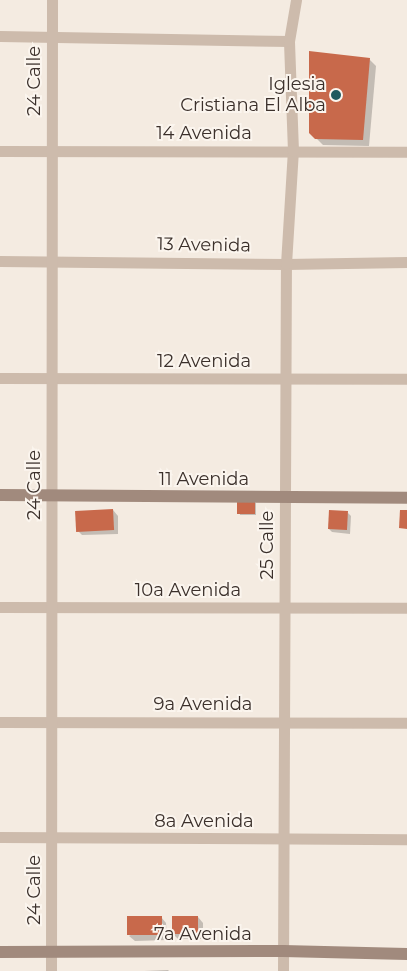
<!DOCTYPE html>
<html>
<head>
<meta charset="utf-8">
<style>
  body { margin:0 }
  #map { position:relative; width:407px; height:971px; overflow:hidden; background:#f4ebe1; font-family:Montserrat,sans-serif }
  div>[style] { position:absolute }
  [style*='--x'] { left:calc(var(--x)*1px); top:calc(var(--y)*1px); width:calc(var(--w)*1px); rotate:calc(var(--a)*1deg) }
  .shadow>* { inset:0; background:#0003 }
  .building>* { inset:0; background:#c8694b; transform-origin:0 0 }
  .street>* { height:11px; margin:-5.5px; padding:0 5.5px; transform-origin:5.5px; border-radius:5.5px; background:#cdbbac }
  .secondary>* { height:12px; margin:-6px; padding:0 6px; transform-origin:6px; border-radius:6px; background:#a18a7d }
  .dots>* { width:14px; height:14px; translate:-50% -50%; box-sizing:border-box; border:2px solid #fbf5ee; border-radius:50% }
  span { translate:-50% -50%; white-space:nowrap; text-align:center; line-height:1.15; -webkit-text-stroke:4px #fbf5ee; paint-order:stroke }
  .street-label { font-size:18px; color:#3b302b }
  .poi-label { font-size:18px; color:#3b302b }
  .right { translate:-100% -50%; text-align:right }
</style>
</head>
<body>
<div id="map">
  <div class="shadow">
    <i style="clip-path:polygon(369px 59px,376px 66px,369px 146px,323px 145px,310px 132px)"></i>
    <i style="clip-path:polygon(238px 502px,256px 503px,256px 515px,240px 515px)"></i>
    <i style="clip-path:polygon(113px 510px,118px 516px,118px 534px,82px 535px,77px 530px)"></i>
    <i style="clip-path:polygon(348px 513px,351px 516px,350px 534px,332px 532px,329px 529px)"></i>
    <i style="clip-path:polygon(161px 917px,166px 923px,167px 940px,135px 941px,129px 936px)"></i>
    <i style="clip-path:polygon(198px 917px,203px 923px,203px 939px,178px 939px,173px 934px)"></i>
    <i style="clip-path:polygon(168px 970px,169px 971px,144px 971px)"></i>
  </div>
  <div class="building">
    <i style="clip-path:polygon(309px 51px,370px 58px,363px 140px,315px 139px,309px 133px)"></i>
    <i style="left:255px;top:500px;width:14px;height:18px;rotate:90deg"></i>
    <i style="left:113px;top:509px;width:21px;height:38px;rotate:87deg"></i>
    <i style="left:329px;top:510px;width:19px;height:19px;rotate:3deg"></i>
    <i style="clip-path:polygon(400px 510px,407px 510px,407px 529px,399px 528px)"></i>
    <i style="left:162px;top:916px;width:19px;height:35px;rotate:90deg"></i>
    <i style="left:172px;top:916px;width:26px;height:18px"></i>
  </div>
  <div class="street">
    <i style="--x:0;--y:36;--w:289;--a:1"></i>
    <i style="--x:0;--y:151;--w:407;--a:0.1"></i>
    <i style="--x:0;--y:261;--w:286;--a:0.6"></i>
    <i style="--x:286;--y:264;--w:121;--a:-0.9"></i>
    <i style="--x:0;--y:378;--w:407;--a:0.1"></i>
    <i style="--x:0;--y:607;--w:407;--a:0.1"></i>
    <i style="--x:0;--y:722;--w:407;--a:0.1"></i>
    <i style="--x:0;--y:837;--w:407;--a:0.3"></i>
    <i style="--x:51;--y:971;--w:971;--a:-89.94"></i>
    <i style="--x:283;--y:971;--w:707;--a:-89.76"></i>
    <i style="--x:286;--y:264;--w:113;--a:-86.5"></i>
    <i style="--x:293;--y:151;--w:110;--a:-92.1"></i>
    <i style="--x:289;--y:41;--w:42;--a:-80.3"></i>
  </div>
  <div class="secondary">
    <i style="--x:0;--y:495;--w:407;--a:0.4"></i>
    <i style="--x:0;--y:952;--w:283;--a:-0.2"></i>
    <i style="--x:283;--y:951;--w:124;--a:1.4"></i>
  </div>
  <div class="dots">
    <i style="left:336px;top:95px;background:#1f5a5e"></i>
  </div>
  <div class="street-label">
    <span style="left:34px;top:81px;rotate:-90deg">24 Calle</span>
    <span style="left:204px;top:133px">14 Avenida</span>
    <span style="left:204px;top:245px;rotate:1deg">13 Avenida</span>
    <span style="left:204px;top:361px">12 Avenida</span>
    <span style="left:204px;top:479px">11 Avenida</span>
    <span style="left:34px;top:485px;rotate:-90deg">24 Calle</span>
    <span style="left:267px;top:545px;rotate:-90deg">25 Calle</span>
    <span style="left:188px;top:590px">10a Avenida</span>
    <span style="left:203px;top:704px">9a Avenida</span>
    <span style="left:204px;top:821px">8a Avenida</span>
    <span style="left:34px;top:890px;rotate:-90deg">24 Calle</span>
    <span style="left:203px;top:934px">7a Avenida</span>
  </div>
  <div class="poi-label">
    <span class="right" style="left:326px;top:95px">Iglesia<br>Cristiana El Alba</span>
  </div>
</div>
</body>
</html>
